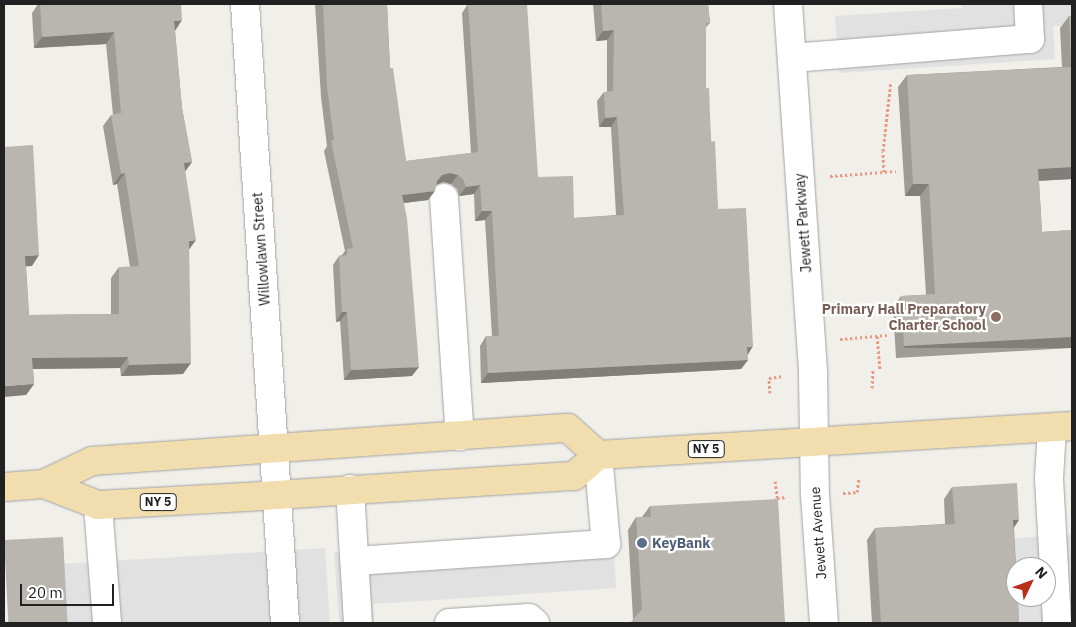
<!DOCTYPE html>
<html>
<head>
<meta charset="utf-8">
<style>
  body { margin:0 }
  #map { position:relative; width:1076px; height:627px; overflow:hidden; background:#f0efe9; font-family:"IBM Plex Sans",sans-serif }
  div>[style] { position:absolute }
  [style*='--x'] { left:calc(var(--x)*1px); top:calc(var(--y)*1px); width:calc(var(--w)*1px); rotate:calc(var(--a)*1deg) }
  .parking>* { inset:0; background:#e1e1e1 }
  .path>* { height:3px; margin-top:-1.5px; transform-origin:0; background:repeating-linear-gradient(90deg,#ea9a80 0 2.5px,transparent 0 5px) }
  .roads { filter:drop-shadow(0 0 1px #a2a2a2) drop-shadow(0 0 1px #a2a2a2) }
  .minor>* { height:28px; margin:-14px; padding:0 14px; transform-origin:14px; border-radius:14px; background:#fff }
  .major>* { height:28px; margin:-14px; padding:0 14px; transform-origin:14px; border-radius:14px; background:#f1ddad }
  .wall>* { inset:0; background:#9f9c96 }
  .shaded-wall>* { inset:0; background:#827f7a; transform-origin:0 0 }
  .building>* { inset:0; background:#b9b5af; transform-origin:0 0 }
  .dots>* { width:14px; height:14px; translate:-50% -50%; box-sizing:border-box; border:2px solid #fff; border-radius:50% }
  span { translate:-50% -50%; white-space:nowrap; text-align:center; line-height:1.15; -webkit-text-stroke:4.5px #fff; paint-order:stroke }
  .shield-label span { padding:1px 4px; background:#fff; border:1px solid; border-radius:4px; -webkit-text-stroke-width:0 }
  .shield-label { font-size:12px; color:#212121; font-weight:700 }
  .street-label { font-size:14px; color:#212121 }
  .education-label { font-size:14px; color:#785e54; font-weight:700 }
  .right { translate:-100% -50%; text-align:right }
  .service-label { font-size:14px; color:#4e5e75; font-weight:700 }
  .left { translate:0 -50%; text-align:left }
  .frame { position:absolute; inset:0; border:5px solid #212121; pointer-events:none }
  .north { position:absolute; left:1006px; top:557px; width:50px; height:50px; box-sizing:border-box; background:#fff; border:1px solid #a6a6a6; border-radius:50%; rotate:48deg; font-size:14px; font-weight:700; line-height:20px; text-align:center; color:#212121 }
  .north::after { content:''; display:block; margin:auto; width:18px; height:22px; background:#b92f19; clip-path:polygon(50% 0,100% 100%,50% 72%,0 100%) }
  .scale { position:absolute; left:20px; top:584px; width:94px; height:22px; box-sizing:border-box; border:2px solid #212121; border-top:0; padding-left:6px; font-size:15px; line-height:18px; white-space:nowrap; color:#212121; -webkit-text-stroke:4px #fff; paint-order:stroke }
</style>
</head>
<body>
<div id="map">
  <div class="parking">
    <i style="clip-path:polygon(962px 4px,1072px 4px,1072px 25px,1053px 26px,1055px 59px,839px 73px,835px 16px,962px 8px)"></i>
    <i style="clip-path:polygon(613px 533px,616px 588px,373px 604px,374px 623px,339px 623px,334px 552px)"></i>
    <i style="clip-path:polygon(evenodd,1072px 534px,1072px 623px,1014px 623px,1007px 539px,1072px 534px,1016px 567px,1046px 567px,1046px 597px,1016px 597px,1016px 567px)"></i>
    <i style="clip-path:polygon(325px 548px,330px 623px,64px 623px,61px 564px)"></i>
  </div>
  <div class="path">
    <i style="--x:884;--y:172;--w:21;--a:-93"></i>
    <i style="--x:883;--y:151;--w:70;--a:-83.5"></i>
    <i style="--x:830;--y:176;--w:66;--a:-4.3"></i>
    <i style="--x:877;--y:336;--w:34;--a:85"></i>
    <i style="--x:840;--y:339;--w:47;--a:-4.9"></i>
    <i style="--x:872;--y:388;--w:18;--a:-87"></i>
    <i style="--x:770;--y:393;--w:15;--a:-94"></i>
    <i style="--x:769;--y:378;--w:14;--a:-8"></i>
    <i style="--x:775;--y:481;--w:17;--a:83"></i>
    <i style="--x:777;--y:498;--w:10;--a:-6"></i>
    <i style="--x:843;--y:493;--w:14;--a:-4"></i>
    <i style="--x:857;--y:492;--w:14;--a:-82"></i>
  </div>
  <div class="roads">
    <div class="minor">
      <i style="--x:245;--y:4;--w:620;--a:86.3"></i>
      <i style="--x:788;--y:4;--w:371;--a:86.1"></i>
      <i style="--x:813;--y:374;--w:121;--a:89.1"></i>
      <i style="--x:815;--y:495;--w:128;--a:86"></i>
      <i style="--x:792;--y:58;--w:239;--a:-4.6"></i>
      <i style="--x:1030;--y:39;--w:35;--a:-93"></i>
      <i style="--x:444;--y:198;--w:239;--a:86.2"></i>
      <i style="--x:1052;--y:428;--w:51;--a:93.4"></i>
      <i style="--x:1049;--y:479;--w:144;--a:86.8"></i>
      <i style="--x:350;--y:489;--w:134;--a:86.6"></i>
      <i style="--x:98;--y:505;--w:118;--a:85.6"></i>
      <i style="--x:355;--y:561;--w:252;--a:-3.9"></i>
      <i style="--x:606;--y:544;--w:89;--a:-95.1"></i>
      <i style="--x:449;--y:623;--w:80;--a:-3.6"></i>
      <i style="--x:529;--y:618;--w:8;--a:40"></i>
    </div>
    <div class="major">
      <i style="--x:44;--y:484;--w:58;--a:21.3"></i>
      <i style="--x:98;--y:505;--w:148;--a:-3.1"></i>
      <i style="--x:246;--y:497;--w:329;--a:-3.7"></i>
      <i style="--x:574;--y:476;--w:32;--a:-41"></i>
      <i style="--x:598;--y:455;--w:475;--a:-3.5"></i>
      <i style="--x:4;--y:487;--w:40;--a:-4.3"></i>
      <i style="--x:44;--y:484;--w:53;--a:-25.6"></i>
      <i style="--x:92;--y:461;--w:477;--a:-4"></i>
      <i style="--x:568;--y:428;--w:40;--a:42"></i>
    </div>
  </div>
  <div class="wall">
    <i style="clip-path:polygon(38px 4px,181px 4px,175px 31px,182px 108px,192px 162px,185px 171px,189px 250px,183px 374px,121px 376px,120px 368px,33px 369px,34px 384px,26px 395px,4px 147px,32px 266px,26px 266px,29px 315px,111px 314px,111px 278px,119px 267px,130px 267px,117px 184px,113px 185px,103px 126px,111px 115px,113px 115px,106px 44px,34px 48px,32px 13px)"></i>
    <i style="clip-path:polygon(315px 4px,387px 4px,390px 68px,406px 161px,471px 153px,462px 13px,468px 4px,538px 177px,574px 218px,616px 215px,611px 127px,599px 127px,597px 101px,604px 92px,607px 92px,607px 40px,596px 41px,593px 4px,708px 4px,710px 23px,706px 27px,706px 88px,718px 209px,747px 355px,748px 360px,741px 369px,481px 383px,480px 346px,486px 336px,492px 336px,485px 220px,475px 221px,474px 194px,459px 196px,457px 189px,451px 184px,443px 182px,436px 185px,428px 200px,404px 203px,412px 376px,344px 380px,340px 321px,336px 322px,333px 265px,339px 256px,342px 255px,345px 251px,324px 151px,327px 146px,321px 97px)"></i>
    <i style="clip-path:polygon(1069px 16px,1072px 16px,1072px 179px,1039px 181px,1042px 232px,1072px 230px,1072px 348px,896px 358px,893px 308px,901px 296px,926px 295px,920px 196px,905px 196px,898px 87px,907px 75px,1062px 67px,1060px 28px)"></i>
    <i style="clip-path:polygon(952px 487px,1014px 528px,1019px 623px,872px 623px,867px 540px,875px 528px,945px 524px,944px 499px)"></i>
    <i style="clip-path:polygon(650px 506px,785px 623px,633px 619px,628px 530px,636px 517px,642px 517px)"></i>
  </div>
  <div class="shaded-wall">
    <i style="clip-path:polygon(182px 20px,175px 31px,174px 21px)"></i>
    <i style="clip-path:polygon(614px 30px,607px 40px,596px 41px,603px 31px)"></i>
    <i style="clip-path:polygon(114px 32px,106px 44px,34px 48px,42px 37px)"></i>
    <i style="clip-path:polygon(617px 117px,611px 127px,599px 127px,605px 118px)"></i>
    <i style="clip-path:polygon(192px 162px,184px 173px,184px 163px)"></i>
    <i style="clip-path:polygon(1072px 167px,1072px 179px,1030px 181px,1038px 169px)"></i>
    <i style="clip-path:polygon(125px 173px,117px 184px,113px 185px,121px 174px)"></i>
    <i style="clip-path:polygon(450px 173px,458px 175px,451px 184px,443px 182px,436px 185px,437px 181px,442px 175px)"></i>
    <i style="clip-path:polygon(913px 184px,929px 184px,920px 196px,905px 196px)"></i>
    <i style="clip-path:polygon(480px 185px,474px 194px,459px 196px,466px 187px)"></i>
    <i style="clip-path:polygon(435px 191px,428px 200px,395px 204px,402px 195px)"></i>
    <i style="clip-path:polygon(482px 211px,492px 211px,485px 220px,475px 221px)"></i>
    <i style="clip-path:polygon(196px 240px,188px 251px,189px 241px)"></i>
    <i style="clip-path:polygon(39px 255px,32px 266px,18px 267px,25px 256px)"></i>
    <i style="clip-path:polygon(342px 312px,347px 312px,340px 321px,336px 322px)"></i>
    <i style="left:1072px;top:337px;width:11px;height:168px;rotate:90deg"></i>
    <i style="clip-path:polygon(753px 346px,747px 356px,747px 347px)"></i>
    <i style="clip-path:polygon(128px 357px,120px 368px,24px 369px,32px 358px)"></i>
    <i style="clip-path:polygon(748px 360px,741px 369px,481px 383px,488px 373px)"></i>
    <i style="clip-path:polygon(191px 363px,183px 374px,121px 376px,129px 365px)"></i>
    <i style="clip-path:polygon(419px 367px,412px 376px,344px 380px,351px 370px)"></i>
    <i style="clip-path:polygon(34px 384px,26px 395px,4px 397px,4px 386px)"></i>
    <i style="clip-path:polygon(1013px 520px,1019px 520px,1011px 532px)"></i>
  </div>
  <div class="building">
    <i style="clip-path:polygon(40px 4px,181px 4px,182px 20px,174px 21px,182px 108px,192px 162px,184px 163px,196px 240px,189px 241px,191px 363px,129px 365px,128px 357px,32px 358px,34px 384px,4px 386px,4px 147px,33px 145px,39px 255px,25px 256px,29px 315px,119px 314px,119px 267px,139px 266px,125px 173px,121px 174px,111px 115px,121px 113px,114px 32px,42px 37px)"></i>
    <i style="clip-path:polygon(323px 4px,387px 4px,390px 68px,393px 68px,406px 161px,478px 152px,468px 4px,527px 4px,538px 177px,573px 176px,574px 218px,624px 215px,617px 117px,605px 118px,604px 92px,613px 91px,614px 30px,603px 31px,601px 4px,708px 4px,710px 23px,706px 23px,706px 88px,709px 88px,711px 142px,715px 141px,718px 209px,746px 208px,753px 346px,747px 347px,748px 360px,488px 373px,486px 336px,499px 336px,492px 211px,482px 211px,480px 185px,466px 187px,463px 179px,458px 175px,450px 173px,442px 175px,437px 181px,435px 191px,402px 195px,407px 218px,419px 367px,351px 370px,347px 312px,342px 312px,339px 256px,347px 255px,347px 249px,353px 248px,331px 141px,334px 140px,327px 87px)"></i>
    <i style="clip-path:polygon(1069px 16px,1072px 16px,1072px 167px,1038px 169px,1042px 232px,1072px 230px,1072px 337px,904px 346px,901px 296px,935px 294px,929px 184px,913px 184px,907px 75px,1071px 67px)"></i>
    <i style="clip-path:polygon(1017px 483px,1019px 520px,1013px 520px,1016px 570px,1016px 597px,1018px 597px,1019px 623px,881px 623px,875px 528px,955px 524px,952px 487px)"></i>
    <i style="clip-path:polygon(778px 499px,785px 623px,630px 623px,642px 609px,636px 517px,651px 517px,650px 506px)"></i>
    <i style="left:63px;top:537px;width:86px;height:59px;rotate:87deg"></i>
  </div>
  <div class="dots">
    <i style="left:996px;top:317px;background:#8d6e63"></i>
    <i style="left:642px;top:543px;background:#5c6f8a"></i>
  </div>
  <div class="shield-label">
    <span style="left:706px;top:449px">NY 5</span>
    <span style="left:158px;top:502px">NY 5</span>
  </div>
  <div class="street-label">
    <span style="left:803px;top:223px;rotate:-94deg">Jewett Parkway</span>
    <span style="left:261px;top:249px;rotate:-94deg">Willowlawn Street</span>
    <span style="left:818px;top:533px;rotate:-94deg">Jewett Avenue</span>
  </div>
  <div class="education-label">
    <span class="right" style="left:986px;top:317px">Primary Hall Preparatory<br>Charter School</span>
  </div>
  <div class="service-label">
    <span class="left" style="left:652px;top:543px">KeyBank</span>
  </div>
  <div class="frame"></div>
  <div class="north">N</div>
  <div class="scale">20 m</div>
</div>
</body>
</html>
